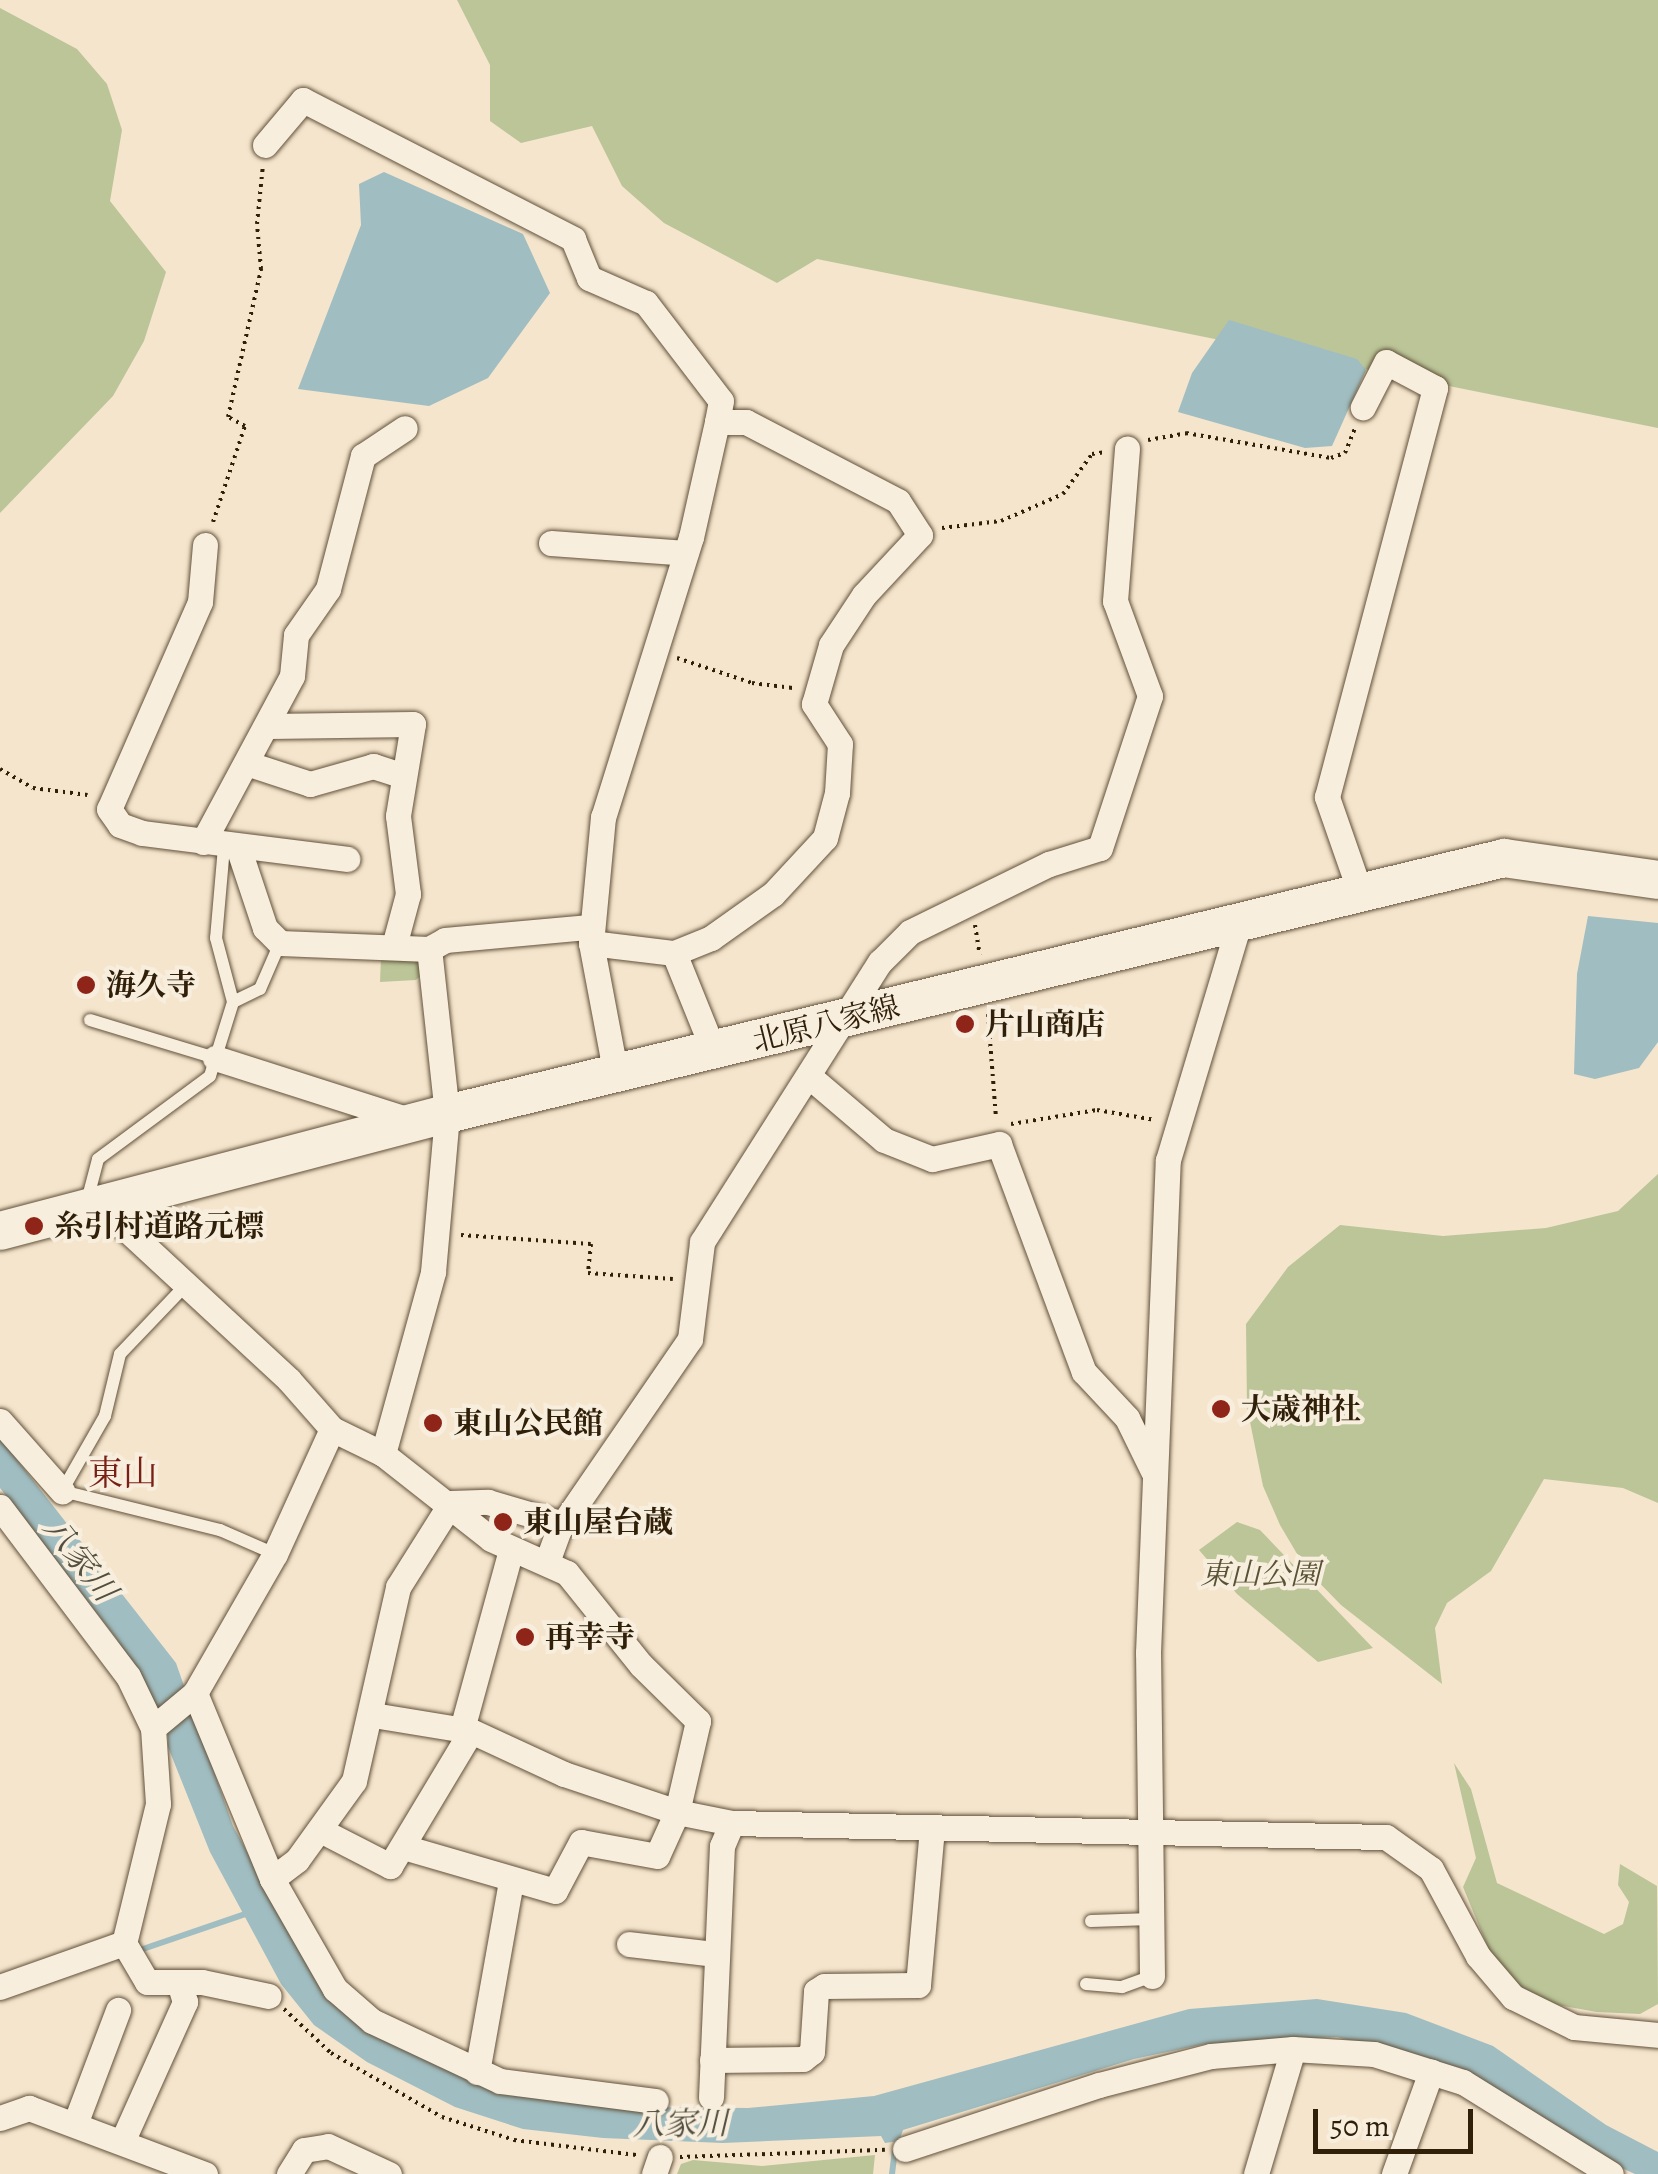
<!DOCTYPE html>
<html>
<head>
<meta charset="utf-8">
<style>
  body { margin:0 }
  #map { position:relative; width:1658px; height:2174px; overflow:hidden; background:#f5e5cc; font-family:Alegreya,"Noto Serif JP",serif }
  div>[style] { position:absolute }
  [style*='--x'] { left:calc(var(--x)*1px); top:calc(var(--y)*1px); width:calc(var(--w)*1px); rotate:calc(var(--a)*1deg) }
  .green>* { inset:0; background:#bbc598 }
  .water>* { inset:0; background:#a0bdc1 }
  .stream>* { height:6px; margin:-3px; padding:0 3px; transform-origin:3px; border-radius:3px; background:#a0bdc1 }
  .path>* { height:4px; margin-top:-2px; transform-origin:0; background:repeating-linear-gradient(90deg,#302009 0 2.5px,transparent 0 7.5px) }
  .roads { filter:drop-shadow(0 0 2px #61513a) drop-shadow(0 0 2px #61513a) }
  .lane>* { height:12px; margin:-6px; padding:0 6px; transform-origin:6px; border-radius:6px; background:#f8eede }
  .street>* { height:25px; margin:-12.5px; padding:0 12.5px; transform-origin:12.5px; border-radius:12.5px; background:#f8eede }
  .secondary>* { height:38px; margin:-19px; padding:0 19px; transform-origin:19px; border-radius:19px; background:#f8eede }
  .dots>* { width:28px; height:28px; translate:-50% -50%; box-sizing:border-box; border:5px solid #f8eede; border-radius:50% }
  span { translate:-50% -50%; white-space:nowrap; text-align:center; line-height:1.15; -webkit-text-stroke:8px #f8eede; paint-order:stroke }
  .poi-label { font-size:30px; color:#302009; font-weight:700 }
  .left { translate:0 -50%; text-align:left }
  .street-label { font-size:30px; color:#302009 }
  .park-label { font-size:30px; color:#5a5234; font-style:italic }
  .water-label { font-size:32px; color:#524f40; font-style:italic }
  .quarter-label { font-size:35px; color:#7a1f14 }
  .scale { position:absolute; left:1313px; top:2109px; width:160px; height:45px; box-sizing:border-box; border:5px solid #302009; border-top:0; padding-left:12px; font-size:30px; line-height:35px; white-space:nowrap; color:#302009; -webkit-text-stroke:8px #f8eede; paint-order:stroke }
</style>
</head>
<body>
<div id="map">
  <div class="green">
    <i style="clip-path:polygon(457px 0,1658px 0,1658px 428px,817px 259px,777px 283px,664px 223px,622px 186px,592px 126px,521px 143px,490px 121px,490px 65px)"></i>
    <i style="clip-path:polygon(0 8px,77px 49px,107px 84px,122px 130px,110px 201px,166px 272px,144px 341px,113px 396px,0 513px)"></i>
    <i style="clip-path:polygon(418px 952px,426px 971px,416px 980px,380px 982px,381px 957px)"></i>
    <i style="clip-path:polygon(1658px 1174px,1658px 1503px,1623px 1488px,1544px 1479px,1491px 1571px,1447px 1603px,1435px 1628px,1442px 1684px,1341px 1605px,1306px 1569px,1280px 1525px,1263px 1486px,1247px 1407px,1246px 1324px,1288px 1267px,1340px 1225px,1443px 1236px,1546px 1228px,1618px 1211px)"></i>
    <i style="clip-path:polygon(1237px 1522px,1260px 1530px,1373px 1648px,1318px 1662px,1237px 1594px,1199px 1550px)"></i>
    <i style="clip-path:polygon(1454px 1763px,1471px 1789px,1497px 1883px,1604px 1934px,1623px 1924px,1629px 1902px,1618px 1885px,1620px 1864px,1657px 1886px,1658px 2004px,1640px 2014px,1597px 2012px,1552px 2004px,1516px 1988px,1491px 1955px,1463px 1887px,1476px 1858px)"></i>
    <i style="clip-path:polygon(875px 2155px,873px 2174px,677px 2174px,681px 2164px,693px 2160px,762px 2166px)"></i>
  </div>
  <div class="water">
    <i style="clip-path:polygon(384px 172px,523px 234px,550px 293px,488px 378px,429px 406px,298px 389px,361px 225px,359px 184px)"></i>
    <i style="clip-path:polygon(1229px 320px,1357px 359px,1366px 370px,1332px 446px,1305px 448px,1178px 412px,1192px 373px)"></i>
    <i style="clip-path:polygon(1588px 916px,1658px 923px,1658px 1042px,1639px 1068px,1595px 1079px,1574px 1074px,1577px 974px)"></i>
    <i style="clip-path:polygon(0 1438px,176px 1663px,233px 1826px,296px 1942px,406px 2046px,644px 2107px,748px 2108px,874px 2096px,1189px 2009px,1317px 1999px,1406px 2013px,1493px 2046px,1606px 2125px,1658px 2152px,1658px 2174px,1635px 2174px,1584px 2151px,1465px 2072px,1337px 2037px,1205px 2044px,1134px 2059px,903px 2130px,899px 2141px,885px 2143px,881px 2136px,723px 2143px,603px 2138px,523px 2129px,455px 2107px,367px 2062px,314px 2025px,281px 1984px,210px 1852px,168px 1747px,168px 1727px,116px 1638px,0 1488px)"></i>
  </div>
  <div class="stream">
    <i style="--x:140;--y:1950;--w:114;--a:-18.9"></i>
    <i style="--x:892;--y:2174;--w:23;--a:-83"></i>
  </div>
  <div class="path">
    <i style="--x:1148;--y:440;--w:39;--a:-10"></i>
    <i style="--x:1186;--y:433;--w:147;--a:9.8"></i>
    <i style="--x:1331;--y:458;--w:15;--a:-20"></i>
    <i style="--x:1345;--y:453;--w:29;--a:-68"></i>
    <i style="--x:213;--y:522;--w:101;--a:-71.6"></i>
    <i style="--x:245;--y:426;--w:19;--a:-152"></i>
    <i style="--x:228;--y:417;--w:152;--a:-77.4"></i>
    <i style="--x:261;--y:269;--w:45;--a:-95.1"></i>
    <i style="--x:257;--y:224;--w:59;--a:-84.2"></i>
    <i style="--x:942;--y:528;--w:59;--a:-6.8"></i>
    <i style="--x:1001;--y:521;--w:68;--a:-23.5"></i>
    <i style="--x:1063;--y:494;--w:49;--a:-54.1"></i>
    <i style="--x:1092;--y:454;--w:14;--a:-8"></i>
    <i style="--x:677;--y:658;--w:79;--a:18.4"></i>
    <i style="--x:752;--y:683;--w:41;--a:7"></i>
    <i style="--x:0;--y:769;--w:38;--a:30"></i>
    <i style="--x:33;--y:788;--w:55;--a:7.3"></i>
    <i style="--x:975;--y:925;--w:30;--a:81"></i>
    <i style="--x:988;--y:1014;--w:105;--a:85.6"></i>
    <i style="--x:1011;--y:1124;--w:87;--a:-9.2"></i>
    <i style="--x:1097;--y:1110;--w:59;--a:9.8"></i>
    <i style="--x:461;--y:1235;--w:130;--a:4"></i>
    <i style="--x:591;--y:1244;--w:29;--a:96"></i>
    <i style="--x:588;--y:1273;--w:85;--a:4"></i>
    <i style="--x:284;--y:2009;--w:64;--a:43.1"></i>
    <i style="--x:331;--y:2053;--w:128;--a:30"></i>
    <i style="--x:442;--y:2117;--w:76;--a:17.7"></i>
    <i style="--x:514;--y:2140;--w:123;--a:7"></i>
    <i style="--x:680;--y:2157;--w:205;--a:-2"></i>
  </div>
  <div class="roads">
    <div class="lane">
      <i style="--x:224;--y:847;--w:91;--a:95"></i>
      <i style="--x:216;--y:938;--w:66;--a:75.1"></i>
      <i style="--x:90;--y:1020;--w:131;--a:16.9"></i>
      <i style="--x:87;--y:1201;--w:43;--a:-75.3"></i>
      <i style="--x:98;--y:1159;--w:139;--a:-36.5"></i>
      <i style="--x:210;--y:1076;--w:77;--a:-72.7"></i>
      <i style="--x:233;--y:1002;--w:30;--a:-26"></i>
      <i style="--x:260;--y:989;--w:50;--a:-66.5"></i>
      <i style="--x:183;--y:1288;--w:91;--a:133.7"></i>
      <i style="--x:120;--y:1354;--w:64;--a:103.6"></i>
      <i style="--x:105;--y:1416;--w:86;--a:119.8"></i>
      <i style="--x:62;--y:1491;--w:163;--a:13.9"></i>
      <i style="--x:220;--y:1530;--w:60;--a:23.6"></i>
      <i style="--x:1091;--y:1921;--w:60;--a:-1.9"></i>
      <i style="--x:1086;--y:1984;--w:36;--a:5"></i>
      <i style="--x:1122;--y:1987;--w:32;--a:-20"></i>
    </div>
    <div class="street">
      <i style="--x:265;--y:145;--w:59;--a:-49.8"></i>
      <i style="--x:303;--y:100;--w:304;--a:27.2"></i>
      <i style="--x:573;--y:239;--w:42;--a:67.7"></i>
      <i style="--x:589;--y:278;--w:62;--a:23.7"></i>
      <i style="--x:646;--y:303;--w:123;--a:52.6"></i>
      <i style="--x:721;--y:401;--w:21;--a:101"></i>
      <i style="--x:717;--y:422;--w:118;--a:102.7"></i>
      <i style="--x:691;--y:537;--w:294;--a:107.4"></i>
      <i style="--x:603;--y:817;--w:127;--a:95.4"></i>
      <i style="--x:591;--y:943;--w:84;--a:6.9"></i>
      <i style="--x:674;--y:953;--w:40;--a:-22"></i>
      <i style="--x:711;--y:938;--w:76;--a:-35.4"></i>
      <i style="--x:773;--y:894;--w:76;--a:-47.1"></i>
      <i style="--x:825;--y:838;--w:47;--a:-75.1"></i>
      <i style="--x:837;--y:793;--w:49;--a:-86.5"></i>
      <i style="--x:840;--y:744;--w:48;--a:-123"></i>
      <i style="--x:814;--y:704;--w:61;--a:-73.9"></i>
      <i style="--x:831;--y:645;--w:60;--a:-56.6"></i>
      <i style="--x:864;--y:595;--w:82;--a:-47"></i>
      <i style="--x:920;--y:535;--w:40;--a:-122.9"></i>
      <i style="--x:898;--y:501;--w:171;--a:-152.5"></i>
      <i style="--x:746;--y:422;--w:29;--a:180"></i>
      <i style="--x:551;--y:543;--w:135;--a:4.2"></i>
      <i style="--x:205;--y:545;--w:57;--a:95"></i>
      <i style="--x:200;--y:602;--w:226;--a:113.7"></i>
      <i style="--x:109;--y:809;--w:19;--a:55"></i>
      <i style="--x:120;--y:825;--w:23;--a:20"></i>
      <i style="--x:142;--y:833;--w:207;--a:7.2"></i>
      <i style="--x:269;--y:726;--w:144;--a:-0.8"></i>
      <i style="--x:413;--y:724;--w:93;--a:99.3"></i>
      <i style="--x:398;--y:816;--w:79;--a:82.7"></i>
      <i style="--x:408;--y:894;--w:54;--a:105.1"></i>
      <i style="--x:249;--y:764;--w:64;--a:18.2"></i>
      <i style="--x:310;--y:784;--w:66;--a:-15.9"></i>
      <i style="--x:373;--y:766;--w:32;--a:18"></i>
      <i style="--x:203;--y:842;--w:188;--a:-61.8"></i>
      <i style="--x:292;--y:676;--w:41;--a:-84.4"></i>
      <i style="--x:296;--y:635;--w:56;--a:-55.2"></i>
      <i style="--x:328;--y:589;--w:138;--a:-75.3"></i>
      <i style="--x:363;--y:456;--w:50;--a:-33.7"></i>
      <i style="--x:239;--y:850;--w:82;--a:71.6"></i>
      <i style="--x:265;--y:928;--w:21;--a:45"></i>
      <i style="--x:280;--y:943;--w:149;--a:2.3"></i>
      <i style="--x:429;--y:949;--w:18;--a:-29"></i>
      <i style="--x:445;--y:940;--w:145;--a:-5.2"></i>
      <i style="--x:1360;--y:892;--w:101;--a:-109.2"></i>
      <i style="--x:1327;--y:797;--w:423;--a:-75.2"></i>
      <i style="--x:1435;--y:388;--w:55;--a:-152"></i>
      <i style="--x:1386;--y:362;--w:51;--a:117.1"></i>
      <i style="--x:591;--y:943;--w:134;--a:79.3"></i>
      <i style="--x:674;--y:953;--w:107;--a:68"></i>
      <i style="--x:215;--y:1058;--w:210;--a:17.7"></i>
      <i style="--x:810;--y:1077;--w:97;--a:40.4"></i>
      <i style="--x:884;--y:1140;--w:52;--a:21.6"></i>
      <i style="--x:932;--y:1159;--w:69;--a:-12.6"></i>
      <i style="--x:999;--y:1144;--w:243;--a:69.6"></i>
      <i style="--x:1084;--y:1372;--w:63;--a:46.9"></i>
      <i style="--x:1127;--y:1418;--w:59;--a:63.9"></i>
      <i style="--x:98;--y:1203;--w:260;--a:42.8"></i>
      <i style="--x:289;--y:1380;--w:65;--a:48.7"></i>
      <i style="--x:332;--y:1429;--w:57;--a:26.1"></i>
      <i style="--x:383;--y:1454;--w:137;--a:38.2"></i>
      <i style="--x:491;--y:1539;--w:83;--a:24.1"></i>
      <i style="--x:567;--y:1573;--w:118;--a:51.2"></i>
      <i style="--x:641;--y:1665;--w:80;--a:44.5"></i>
      <i style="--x:698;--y:1721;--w:93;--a:103"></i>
      <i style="--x:677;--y:1812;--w:56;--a:11.3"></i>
      <i style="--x:732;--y:1823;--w:654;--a:1.23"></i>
      <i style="--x:1386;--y:1837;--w:55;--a:35.4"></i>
      <i style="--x:1431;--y:1869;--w:99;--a:61.6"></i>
      <i style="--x:1478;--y:1956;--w:54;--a:49.5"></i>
      <i style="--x:1513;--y:1997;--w:68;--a:26.2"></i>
      <i style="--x:1574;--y:2027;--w:84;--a:5.4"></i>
      <i style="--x:0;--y:1421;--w:94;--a:48.5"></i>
      <i style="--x:383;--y:1454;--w:189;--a:-74.6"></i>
      <i style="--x:433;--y:1272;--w:159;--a:-84.9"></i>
      <i style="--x:447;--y:1114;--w:166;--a:-96.2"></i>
      <i style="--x:0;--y:1507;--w:212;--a:52.9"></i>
      <i style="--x:128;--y:1676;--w:58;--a:64.3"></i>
      <i style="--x:153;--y:1728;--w:76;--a:86.2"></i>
      <i style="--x:158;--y:1804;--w:143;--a:103.7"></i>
      <i style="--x:124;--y:1943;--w:132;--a:160.5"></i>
      <i style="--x:547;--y:1562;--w:33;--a:-70"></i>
      <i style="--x:558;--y:1531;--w:233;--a:-55.5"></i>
      <i style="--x:690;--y:1339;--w:98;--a:-82.9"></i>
      <i style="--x:702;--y:1242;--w:332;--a:-57.6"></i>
      <i style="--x:880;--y:962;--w:42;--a:-45"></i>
      <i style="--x:910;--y:932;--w:155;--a:-26.1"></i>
      <i style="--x:1049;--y:864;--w:53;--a:-17.4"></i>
      <i style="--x:1100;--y:848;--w:160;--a:-71.8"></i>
      <i style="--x:1150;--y:696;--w:101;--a:-110.2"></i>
      <i style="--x:1115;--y:601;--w:153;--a:-85.5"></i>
      <i style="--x:195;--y:1693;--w:201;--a:67.5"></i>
      <i style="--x:272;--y:1879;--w:127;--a:60.2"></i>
      <i style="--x:335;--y:1989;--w:49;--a:40.9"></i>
      <i style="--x:372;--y:2021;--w:141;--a:25.1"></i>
      <i style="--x:500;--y:2081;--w:157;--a:7.3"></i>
      <i style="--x:373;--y:1715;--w:99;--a:9.3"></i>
      <i style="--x:471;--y:1731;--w:102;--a:24.8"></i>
      <i style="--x:564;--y:1774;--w:119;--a:18.6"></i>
      <i style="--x:677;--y:1812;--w:48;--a:114.4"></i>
      <i style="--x:657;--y:1856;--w:77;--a:-169.6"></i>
      <i style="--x:581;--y:1842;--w:55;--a:118"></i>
      <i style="--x:555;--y:1891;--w:157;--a:-163.8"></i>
      <i style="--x:153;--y:1728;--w:55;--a:-39.8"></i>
      <i style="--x:195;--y:1693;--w:160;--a:-60.1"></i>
      <i style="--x:275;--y:1554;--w:137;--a:-65.5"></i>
      <i style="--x:462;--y:1729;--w:186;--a:-74.7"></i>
      <i style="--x:320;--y:1830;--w:79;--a:27.2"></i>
      <i style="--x:390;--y:1866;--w:157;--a:-59"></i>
      <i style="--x:272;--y:1879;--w:31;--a:-37"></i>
      <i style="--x:297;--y:1860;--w:97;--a:-54.2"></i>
      <i style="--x:354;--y:1781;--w:199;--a:-77.2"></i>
      <i style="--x:398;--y:1587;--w:99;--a:-57.8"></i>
      <i style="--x:451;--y:1503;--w:37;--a:-2"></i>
      <i style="--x:488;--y:1502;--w:78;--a:16.3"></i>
      <i style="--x:124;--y:1943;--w:45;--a:59.5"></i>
      <i style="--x:147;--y:1982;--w:55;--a:0"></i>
      <i style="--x:202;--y:1982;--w:68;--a:11.8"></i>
      <i style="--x:629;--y:1944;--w:88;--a:6.6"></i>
      <i style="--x:1152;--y:1976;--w:323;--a:-90.7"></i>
      <i style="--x:1148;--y:1653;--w:493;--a:-87.7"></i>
      <i style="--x:1168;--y:1160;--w:247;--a:-73.3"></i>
      <i style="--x:712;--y:2060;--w:91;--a:-0.6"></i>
      <i style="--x:803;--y:2059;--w:11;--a:-38"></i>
      <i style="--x:812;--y:2052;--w:61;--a:-86.2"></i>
      <i style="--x:816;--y:1991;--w:9;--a:-32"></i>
      <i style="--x:824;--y:1986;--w:94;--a:-0.6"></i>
      <i style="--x:918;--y:1985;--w:158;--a:-84.9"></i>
      <i style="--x:477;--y:2072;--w:194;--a:-79.9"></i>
      <i style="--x:711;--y:2097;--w:251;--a:-87.5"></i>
      <i style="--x:722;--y:1846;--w:25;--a:-67"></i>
      <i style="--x:0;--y:2118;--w:31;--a:-19"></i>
      <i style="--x:29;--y:2108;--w:188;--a:20.6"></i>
      <i style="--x:75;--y:2124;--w:122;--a:-69.3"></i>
      <i style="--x:122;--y:2142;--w:154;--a:-65.8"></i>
      <i style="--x:185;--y:2002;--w:17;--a:-107"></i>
      <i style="--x:905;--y:2149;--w:204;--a:-18.3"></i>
      <i style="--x:1099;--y:2085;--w:116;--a:-14.5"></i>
      <i style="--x:1211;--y:2056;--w:82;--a:-4.9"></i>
      <i style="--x:1293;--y:2049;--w:81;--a:3.5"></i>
      <i style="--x:1374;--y:2054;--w:93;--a:17.5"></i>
      <i style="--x:1463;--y:2082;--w:174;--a:31.9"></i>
      <i style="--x:289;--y:2174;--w:28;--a:-58"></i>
      <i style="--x:304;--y:2150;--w:24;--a:-9"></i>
      <i style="--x:328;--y:2146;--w:67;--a:24.7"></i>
      <i style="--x:654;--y:2174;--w:18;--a:-71"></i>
      <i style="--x:1256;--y:2174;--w:130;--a:-73.5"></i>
      <i style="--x:1394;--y:2174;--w:109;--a:-70.1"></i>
    </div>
    <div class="secondary">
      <i style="--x:0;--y:1231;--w:462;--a:-14.7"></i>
      <i style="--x:447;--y:1114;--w:1088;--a:-13.61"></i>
      <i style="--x:1504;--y:858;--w:156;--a:8.1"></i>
    </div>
  </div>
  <div class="dots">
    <i style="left:86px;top:985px;background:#8f2418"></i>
    <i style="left:965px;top:1024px;background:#8f2418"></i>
    <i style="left:34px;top:1226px;background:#8f2418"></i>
    <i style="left:1221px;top:1409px;background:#8f2418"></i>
    <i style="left:433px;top:1423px;background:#8f2418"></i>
    <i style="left:503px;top:1522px;background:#8f2418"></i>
    <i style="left:525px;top:1637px;background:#8f2418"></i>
  </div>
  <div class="poi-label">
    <span class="left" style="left:106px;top:985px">海久寺</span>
    <span class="left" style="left:985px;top:1024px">片山商店</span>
    <span class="left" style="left:54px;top:1226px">糸引村道路元標</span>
    <span class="left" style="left:1241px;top:1409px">大歳神社</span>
    <span class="left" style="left:453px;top:1423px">東山公民館</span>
    <span class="left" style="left:523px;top:1522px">東山屋台蔵</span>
    <span class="left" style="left:545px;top:1637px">再幸寺</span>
  </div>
  <div class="street-label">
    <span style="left:826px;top:1024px;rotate:-14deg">北原八家線</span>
  </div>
  <div class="park-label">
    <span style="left:1260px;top:1574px">東山公園</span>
  </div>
  <div class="water-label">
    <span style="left:80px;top:1559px;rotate:52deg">八家川</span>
    <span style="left:680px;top:2124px;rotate:-1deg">八家川</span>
  </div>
  <div class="quarter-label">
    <span style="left:123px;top:1473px">東山</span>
  </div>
  <div class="scale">50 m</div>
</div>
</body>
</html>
